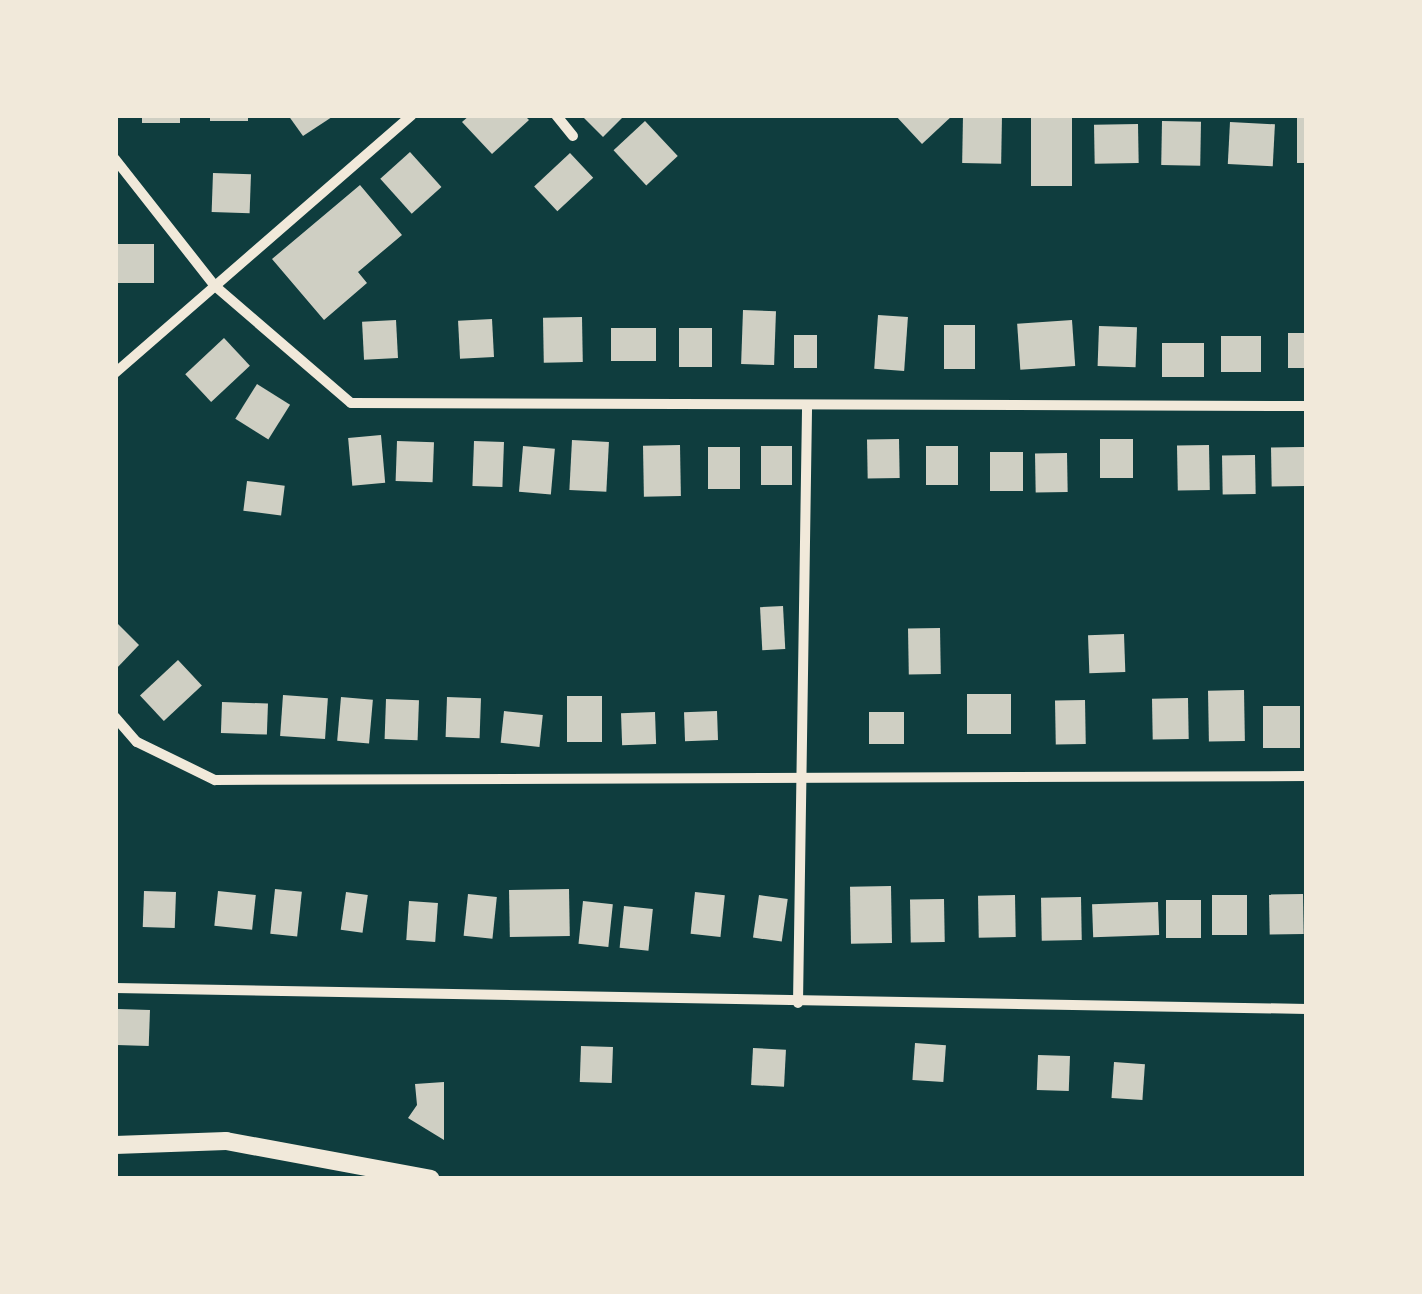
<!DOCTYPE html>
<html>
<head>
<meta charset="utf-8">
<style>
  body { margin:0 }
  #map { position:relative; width:1422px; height:1294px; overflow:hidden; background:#0f3d3e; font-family:"DM Sans",sans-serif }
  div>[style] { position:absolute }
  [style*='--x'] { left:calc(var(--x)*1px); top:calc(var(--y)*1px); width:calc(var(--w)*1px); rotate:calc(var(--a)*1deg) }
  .building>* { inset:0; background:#cfcfc3; transform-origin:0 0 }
  .minor>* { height:10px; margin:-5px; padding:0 5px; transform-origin:5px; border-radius:5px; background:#f1e9da }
  .secondary>* { height:18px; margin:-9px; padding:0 9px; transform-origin:9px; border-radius:9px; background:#f1e9da }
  span { translate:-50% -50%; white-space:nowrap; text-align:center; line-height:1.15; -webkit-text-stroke:9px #f1e9da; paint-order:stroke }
  .frame { position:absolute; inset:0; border:118px solid #f1e9da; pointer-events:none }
</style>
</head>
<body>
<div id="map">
  <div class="building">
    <i style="left:142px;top:115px;width:38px;height:8px"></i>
    <i style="left:210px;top:115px;width:38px;height:6px"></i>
    <i style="clip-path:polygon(288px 115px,335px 115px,303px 136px)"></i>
    <i style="clip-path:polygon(470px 115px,524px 115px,529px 120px,492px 154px,462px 122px)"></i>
    <i style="clip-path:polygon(581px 115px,625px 115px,603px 137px)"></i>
    <i style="clip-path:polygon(895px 115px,953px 115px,922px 144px)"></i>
    <i style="left:963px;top:115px;width:39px;height:48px;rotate:1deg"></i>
    <i style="left:1297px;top:115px;width:10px;height:48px"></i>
    <i style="left:1031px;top:116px;width:41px;height:70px"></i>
    <i style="left:645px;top:121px;width:48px;height:43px;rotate:47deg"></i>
    <i style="left:1162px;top:121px;width:39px;height:44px;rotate:1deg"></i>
    <i style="left:1230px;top:122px;width:45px;height:42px;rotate:3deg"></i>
    <i style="left:1138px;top:124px;width:39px;height:44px;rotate:89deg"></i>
    <i style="left:410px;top:152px;width:47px;height:40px;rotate:48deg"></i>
    <i style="left:570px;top:153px;width:34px;height:49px;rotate:47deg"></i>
    <i style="left:213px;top:173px;width:38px;height:39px;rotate:2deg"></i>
    <i style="clip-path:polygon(360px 185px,402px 235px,358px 272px,367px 283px,324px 320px,272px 259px)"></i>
    <i style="left:116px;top:244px;width:38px;height:39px"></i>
    <i style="left:743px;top:310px;width:33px;height:54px;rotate:2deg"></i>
    <i style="left:878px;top:315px;width:30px;height:54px;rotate:4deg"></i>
    <i style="left:582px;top:317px;width:45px;height:39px;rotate:89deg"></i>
    <i style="left:492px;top:319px;width:38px;height:34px;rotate:87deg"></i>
    <i style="left:396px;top:320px;width:38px;height:34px;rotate:87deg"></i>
    <i style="left:1072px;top:320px;width:46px;height:55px;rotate:86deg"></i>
    <i style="left:944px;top:325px;width:31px;height:44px"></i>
    <i style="left:1099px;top:326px;width:38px;height:40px;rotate:2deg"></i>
    <i style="left:611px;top:328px;width:45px;height:33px"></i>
    <i style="left:679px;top:328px;width:33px;height:39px"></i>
    <i style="left:1288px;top:333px;width:19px;height:35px"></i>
    <i style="left:817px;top:335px;width:33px;height:23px;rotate:90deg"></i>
    <i style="left:1221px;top:336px;width:40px;height:36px"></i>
    <i style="left:224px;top:338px;width:38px;height:53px;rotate:47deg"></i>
    <i style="left:1162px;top:343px;width:42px;height:34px"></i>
    <i style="left:257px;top:384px;width:39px;height:41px;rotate:32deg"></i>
    <i style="left:381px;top:435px;width:48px;height:33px;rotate:85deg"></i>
    <i style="left:899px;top:439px;width:39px;height:32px;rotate:89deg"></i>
    <i style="left:1100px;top:439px;width:33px;height:39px"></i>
    <i style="left:572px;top:440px;width:37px;height:50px;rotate:3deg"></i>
    <i style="left:397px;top:441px;width:37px;height:40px;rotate:2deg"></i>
    <i style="left:474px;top:441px;width:30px;height:45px;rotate:2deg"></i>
    <i style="left:680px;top:445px;width:51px;height:37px;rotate:89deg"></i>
    <i style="left:1209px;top:445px;width:45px;height:32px;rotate:89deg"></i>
    <i style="left:523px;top:446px;width:32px;height:46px;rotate:5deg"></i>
    <i style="left:761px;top:446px;width:31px;height:39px"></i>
    <i style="left:926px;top:446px;width:32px;height:39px"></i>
    <i style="left:708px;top:447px;width:32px;height:42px"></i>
    <i style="left:1304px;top:447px;width:39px;height:33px;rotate:89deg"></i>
    <i style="left:990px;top:452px;width:33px;height:39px"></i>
    <i style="left:1067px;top:453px;width:39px;height:32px;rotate:89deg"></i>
    <i style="left:1255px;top:455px;width:39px;height:33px;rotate:89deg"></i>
    <i style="left:247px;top:481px;width:38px;height:30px;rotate:7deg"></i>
    <i style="left:783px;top:606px;width:43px;height:23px;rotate:87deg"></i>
    <i style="clip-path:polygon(115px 621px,139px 645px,115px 670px)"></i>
    <i style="left:940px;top:628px;width:46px;height:32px;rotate:89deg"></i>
    <i style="left:1124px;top:634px;width:38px;height:36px;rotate:88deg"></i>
    <i style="left:178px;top:660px;width:35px;height:52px;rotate:47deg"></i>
    <i style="left:1244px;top:690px;width:51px;height:36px;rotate:89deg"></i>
    <i style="left:1011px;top:694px;width:40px;height:44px;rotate:90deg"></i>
    <i style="left:283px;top:695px;width:45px;height:41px;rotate:4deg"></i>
    <i style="left:567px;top:696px;width:35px;height:46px"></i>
    <i style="left:341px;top:697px;width:32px;height:44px;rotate:5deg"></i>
    <i style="left:447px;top:697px;width:34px;height:40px;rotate:2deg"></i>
    <i style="left:1188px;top:698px;width:41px;height:36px;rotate:89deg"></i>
    <i style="left:386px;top:699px;width:33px;height:40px;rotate:2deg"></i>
    <i style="left:1085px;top:700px;width:44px;height:30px;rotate:89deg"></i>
    <i style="left:222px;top:702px;width:46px;height:31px;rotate:2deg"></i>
    <i style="left:1263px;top:706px;width:37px;height:42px"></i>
    <i style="left:504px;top:711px;width:39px;height:32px;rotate:6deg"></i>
    <i style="left:717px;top:711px;width:29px;height:33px;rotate:88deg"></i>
    <i style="left:655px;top:712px;width:32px;height:34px;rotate:88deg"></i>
    <i style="left:869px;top:712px;width:35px;height:32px"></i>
    <i style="left:891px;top:886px;width:57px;height:41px;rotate:89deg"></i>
    <i style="left:275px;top:889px;width:27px;height:45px;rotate:6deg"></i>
    <i style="left:569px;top:889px;width:47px;height:60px;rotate:89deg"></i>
    <i style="left:144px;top:891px;width:32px;height:36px;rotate:2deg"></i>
    <i style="left:218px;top:891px;width:38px;height:35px;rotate:6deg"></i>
    <i style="left:346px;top:892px;width:22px;height:38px;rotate:8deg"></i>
    <i style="left:695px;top:892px;width:30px;height:42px;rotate:6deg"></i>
    <i style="left:468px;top:894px;width:29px;height:42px;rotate:6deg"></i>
    <i style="left:1303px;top:894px;width:40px;height:34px;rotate:89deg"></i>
    <i style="left:759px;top:895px;width:29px;height:43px;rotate:8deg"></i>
    <i style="left:1015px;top:895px;width:42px;height:37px;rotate:89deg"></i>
    <i style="left:1247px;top:895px;width:40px;height:35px;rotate:90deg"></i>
    <i style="left:1081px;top:897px;width:43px;height:40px;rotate:89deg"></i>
    <i style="left:944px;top:899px;width:43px;height:34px;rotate:89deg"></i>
    <i style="left:1166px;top:900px;width:35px;height:38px"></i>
    <i style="left:409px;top:901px;width:29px;height:39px;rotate:4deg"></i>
    <i style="left:583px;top:901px;width:30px;height:43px;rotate:6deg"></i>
    <i style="left:1158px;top:902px;width:33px;height:66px;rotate:88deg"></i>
    <i style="left:624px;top:906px;width:29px;height:42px;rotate:6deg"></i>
    <i style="left:118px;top:1009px;width:32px;height:36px;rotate:2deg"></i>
    <i style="left:915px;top:1043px;width:31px;height:37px;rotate:4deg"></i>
    <i style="left:581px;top:1046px;width:32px;height:36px;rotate:2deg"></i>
    <i style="left:753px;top:1048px;width:33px;height:37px;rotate:3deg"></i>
    <i style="left:1038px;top:1055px;width:32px;height:35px;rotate:2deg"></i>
    <i style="left:1114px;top:1062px;width:31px;height:36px;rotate:4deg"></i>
    <i style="clip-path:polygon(444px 1082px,444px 1140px,408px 1118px,417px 1105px,415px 1084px)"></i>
  </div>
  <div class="minor">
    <i style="--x:556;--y:115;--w:27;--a:51"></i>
    <i style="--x:115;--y:159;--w:162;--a:51.8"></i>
    <i style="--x:215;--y:286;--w:179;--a:40.7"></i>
    <i style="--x:351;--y:403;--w:956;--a:0.18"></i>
    <i style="--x:115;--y:373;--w:393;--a:-41"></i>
    <i style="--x:115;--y:717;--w:33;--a:49"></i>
    <i style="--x:137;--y:742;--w:87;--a:26"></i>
    <i style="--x:215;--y:780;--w:1092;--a:-0.21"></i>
    <i style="--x:115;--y:988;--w:1192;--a:1.01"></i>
    <i style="--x:798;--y:1003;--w:594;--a:-89.13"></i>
  </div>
  <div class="secondary">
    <i style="--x:115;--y:1145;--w:111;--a:-2.1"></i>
    <i style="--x:226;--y:1141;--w:208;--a:10.5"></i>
  </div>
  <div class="frame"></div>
</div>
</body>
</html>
